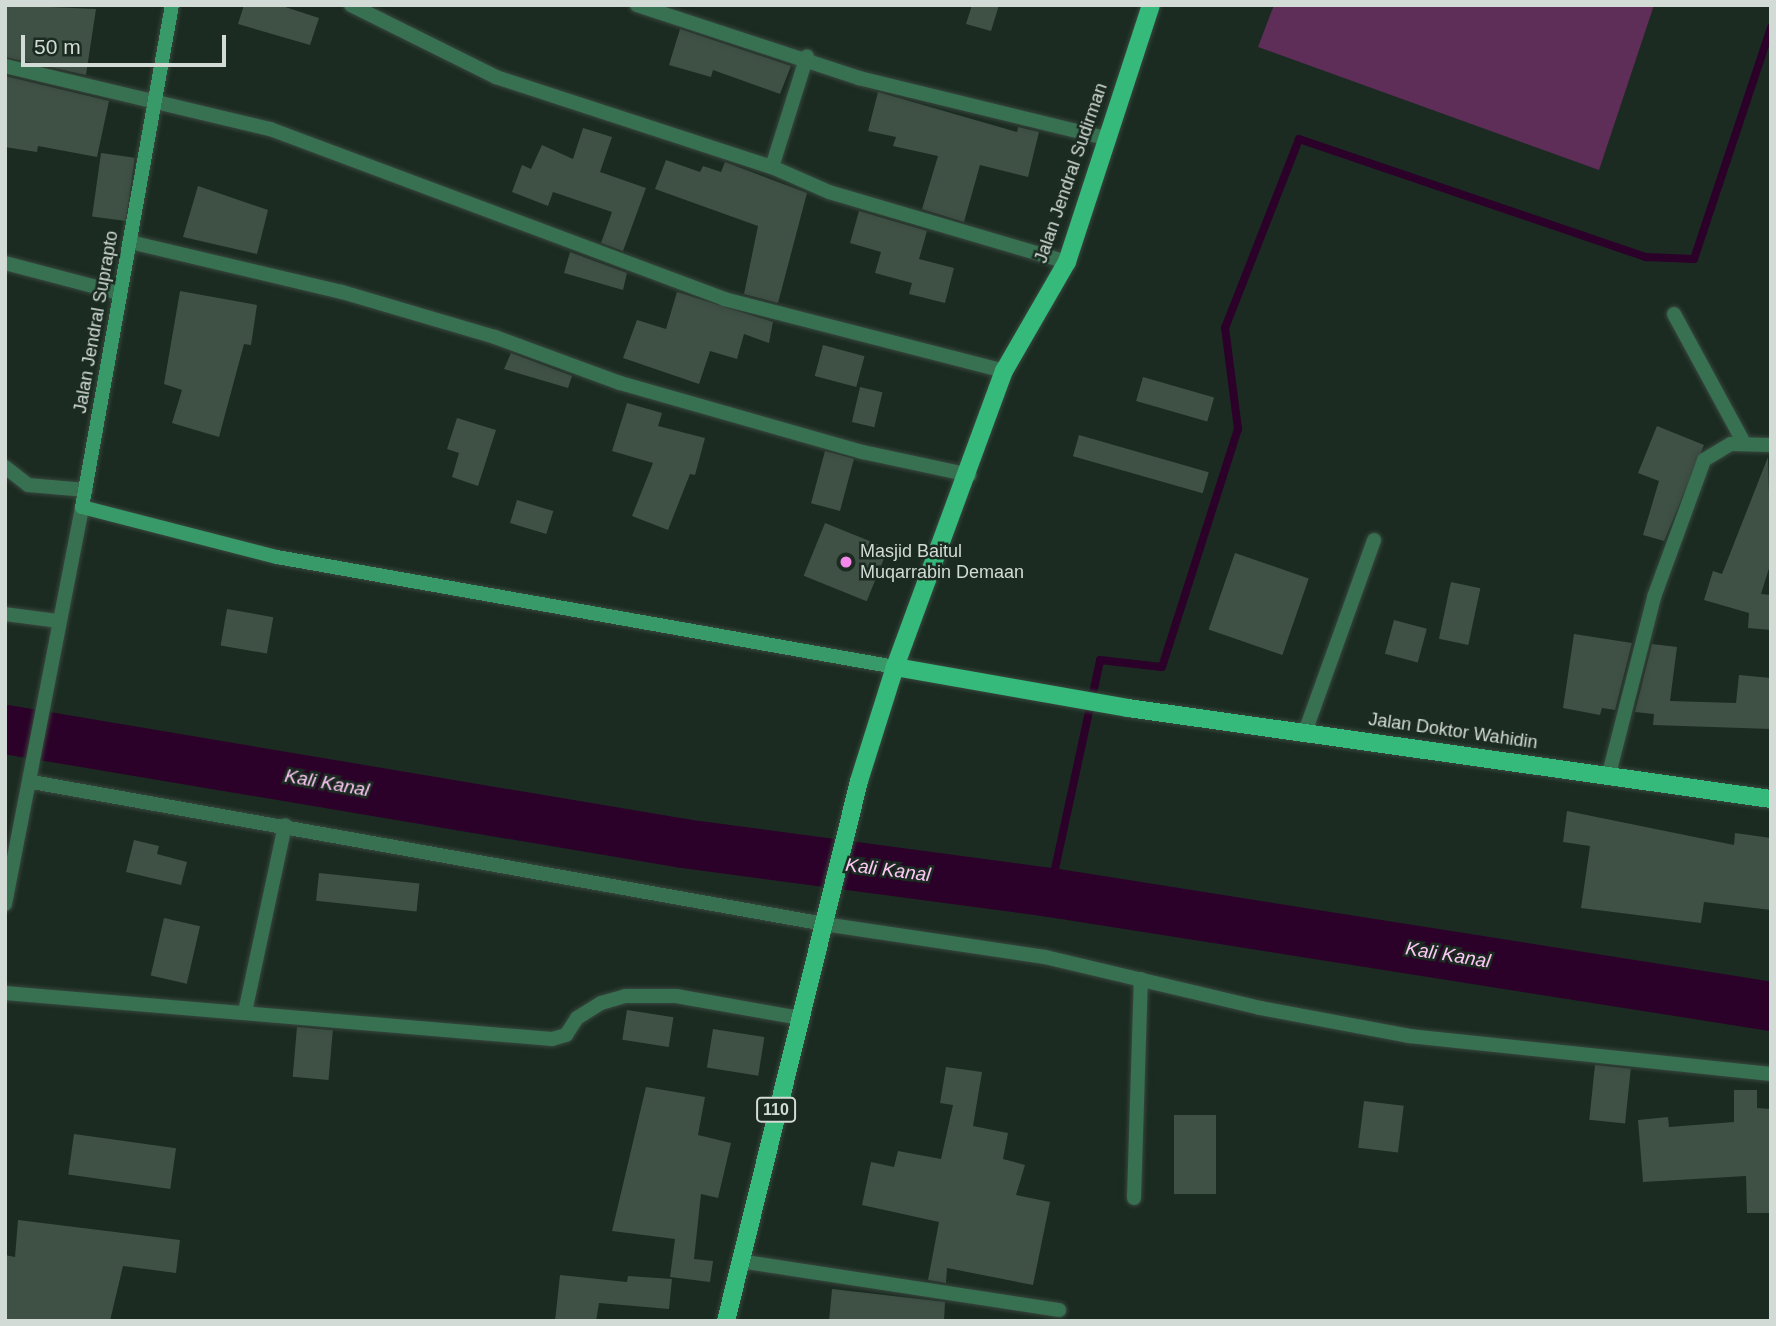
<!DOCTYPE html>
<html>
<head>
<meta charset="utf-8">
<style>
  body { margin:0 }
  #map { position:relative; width:1776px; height:1326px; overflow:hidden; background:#1b2b21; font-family:Arial,sans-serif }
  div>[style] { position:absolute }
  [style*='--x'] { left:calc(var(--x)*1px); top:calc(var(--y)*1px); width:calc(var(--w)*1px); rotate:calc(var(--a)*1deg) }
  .green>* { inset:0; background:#5e2e59 }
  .stream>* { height:8px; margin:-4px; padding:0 4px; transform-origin:4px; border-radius:4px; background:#2c0129 }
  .river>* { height:49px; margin:-24.5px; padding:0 24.5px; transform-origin:24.5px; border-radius:24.5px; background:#2c0129 }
  .building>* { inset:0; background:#3f5045; transform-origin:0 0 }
  .roads { filter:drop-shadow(0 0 2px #38473e) drop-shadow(0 0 2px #38473e) }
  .street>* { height:14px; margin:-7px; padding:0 7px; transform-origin:7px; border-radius:7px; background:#387052 }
  .secondary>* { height:14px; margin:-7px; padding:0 7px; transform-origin:7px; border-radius:7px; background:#399a69 }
  .primary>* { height:18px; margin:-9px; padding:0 9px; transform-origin:9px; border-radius:9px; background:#35ba7b }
  .dots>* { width:19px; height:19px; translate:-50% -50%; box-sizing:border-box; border:4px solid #1b2b21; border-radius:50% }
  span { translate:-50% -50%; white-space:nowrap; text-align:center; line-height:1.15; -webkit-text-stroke:5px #1b2b21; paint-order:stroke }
  .shield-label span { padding:2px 5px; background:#1b2b21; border:2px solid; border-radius:5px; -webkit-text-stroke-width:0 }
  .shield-label { font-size:16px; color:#d2dbd5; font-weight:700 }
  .street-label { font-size:18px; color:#d2dbd5 }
  .poi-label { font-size:18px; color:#d2dbd5 }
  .left { translate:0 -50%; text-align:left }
  .water-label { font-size:19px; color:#fec8f6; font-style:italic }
  .frame { position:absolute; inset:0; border:7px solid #d2dbd5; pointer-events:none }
  .scale { position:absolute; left:21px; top:35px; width:205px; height:32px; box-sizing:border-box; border:4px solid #d2dbd5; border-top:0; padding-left:9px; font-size:21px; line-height:24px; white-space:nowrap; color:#d2dbd5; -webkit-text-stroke:5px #1b2b21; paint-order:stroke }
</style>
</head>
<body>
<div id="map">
  <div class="green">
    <i style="clip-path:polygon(1274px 5px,1654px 5px,1599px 170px,1258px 47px)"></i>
  </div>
  <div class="stream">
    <i style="--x:1050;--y:892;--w:237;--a:-77.8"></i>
    <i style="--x:1100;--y:660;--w:62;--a:6.4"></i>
    <i style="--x:1162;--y:667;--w:250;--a:-72.3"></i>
    <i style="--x:1238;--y:429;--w:102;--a:-97.3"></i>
    <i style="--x:1225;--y:328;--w:203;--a:-68.6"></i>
    <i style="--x:1299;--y:139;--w:367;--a:18.8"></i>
    <i style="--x:1646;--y:257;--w:48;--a:2.4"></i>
    <i style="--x:1694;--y:259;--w:244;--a:-71.6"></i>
  </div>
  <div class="river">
    <i style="--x:5;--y:729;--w:688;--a:9.54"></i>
    <i style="--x:683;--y:843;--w:370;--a:7.6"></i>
    <i style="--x:1050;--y:892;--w:730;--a:8.98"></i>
  </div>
  <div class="building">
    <i style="clip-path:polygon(5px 5px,96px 9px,86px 75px,5px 57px)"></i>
    <i style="clip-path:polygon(244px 5px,279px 5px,319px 18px,310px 45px,238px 24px)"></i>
    <i style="clip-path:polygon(972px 5px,999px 5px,991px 31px,966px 24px)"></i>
    <i style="clip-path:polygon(680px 29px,791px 66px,780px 94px,713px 70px,711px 77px,669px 65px)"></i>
    <i style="clip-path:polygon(5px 76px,109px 101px,97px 157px,38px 146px,37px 152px,5px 147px)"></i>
    <i style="clip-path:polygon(878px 92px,1017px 132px,1018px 127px,1039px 132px,1028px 177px,980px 165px,964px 222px,922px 209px,938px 156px,893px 146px,896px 137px,868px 131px)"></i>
    <i style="clip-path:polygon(583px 128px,612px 137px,600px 172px,646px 188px,623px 251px,601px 243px,612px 212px,553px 192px,548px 206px,512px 192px,522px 165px,531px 169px,542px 145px,573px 159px)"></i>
    <i style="left:101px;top:153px;width:34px;height:64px;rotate:8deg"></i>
    <i style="clip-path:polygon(666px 160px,700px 172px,703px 166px,721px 172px,725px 162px,807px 193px,778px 303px,744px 294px,758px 226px,655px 189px)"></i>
    <i style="clip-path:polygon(198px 186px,268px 210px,257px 254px,183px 237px)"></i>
    <i style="clip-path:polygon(859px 211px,927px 231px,919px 259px,954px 268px,945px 303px,909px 294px,912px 283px,875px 273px,881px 252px,850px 243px)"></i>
    <i style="clip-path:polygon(570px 252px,627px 273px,623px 290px,564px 273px)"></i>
    <i style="clip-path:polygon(180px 291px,257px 305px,251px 345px,244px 344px,219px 437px,172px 423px,182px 390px,164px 384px)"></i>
    <i style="clip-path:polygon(677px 292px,773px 322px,769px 343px,744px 334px,737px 359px,710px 351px,699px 384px,623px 358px,637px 320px,666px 329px)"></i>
    <i style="left:823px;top:345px;width:43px;height:32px;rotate:15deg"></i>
    <i style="clip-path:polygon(511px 353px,572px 376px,568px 388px,504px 369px)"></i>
    <i style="left:1143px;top:377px;width:74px;height:25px;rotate:16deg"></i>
    <i style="left:860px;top:387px;width:23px;height:36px;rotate:13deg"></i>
    <i style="clip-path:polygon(627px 403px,662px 413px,658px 426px,705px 438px,695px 475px,690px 474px,668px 530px,632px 516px,653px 463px,612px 451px)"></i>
    <i style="clip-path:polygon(457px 418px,496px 430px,478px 486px,452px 477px,459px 453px,447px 449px)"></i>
    <i style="clip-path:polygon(1657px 426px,1704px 445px,1664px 541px,1643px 535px,1659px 481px,1638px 473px)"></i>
    <i style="left:1079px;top:435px;width:135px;height:22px;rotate:16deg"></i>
    <i style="left:825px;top:451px;width:30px;height:54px;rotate:15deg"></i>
    <i style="clip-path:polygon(1768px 457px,1771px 562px,1761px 594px,1771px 595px,1771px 630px,1748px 628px,1749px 613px,1704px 600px,1713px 571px,1722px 574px)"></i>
    <i style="left:517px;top:500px;width:38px;height:24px;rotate:17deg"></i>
    <i style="left:825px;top:523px;width:68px;height:57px;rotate:22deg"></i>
    <i style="left:1235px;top:553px;width:78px;height:81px;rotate:19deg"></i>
    <i style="left:1451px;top:582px;width:30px;height:58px;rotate:12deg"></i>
    <i style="left:227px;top:609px;width:47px;height:37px;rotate:10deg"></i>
    <i style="left:1394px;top:620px;width:34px;height:35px;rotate:15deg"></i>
    <i style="clip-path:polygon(1574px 634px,1632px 643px,1615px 710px,1602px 708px,1600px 715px,1563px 708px)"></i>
    <i style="clip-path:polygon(1652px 644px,1677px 647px,1670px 701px,1736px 703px,1739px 675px,1771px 678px,1771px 729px,1653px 725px,1654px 714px,1635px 712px)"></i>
    <i style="clip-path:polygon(1567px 811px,1734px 845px,1735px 833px,1771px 838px,1771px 910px,1704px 902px,1701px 923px,1581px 908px,1590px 846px,1563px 842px)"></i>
    <i style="clip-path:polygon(134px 840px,159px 846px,157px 854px,187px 862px,181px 885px,126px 872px)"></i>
    <i style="left:319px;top:873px;width:101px;height:28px;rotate:6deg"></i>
    <i style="left:164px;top:918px;width:37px;height:59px;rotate:13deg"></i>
    <i style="left:627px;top:1010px;width:47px;height:30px;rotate:9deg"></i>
    <i style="left:297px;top:1027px;width:36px;height:50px;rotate:5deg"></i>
    <i style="left:713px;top:1029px;width:52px;height:39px;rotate:9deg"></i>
    <i style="left:1595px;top:1065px;width:36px;height:55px;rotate:6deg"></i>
    <i style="clip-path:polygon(946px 1067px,982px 1072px,973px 1126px,1008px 1133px,1003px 1159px,1025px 1165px,1016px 1195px,1050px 1202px,1033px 1285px,947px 1268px,946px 1283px,928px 1280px,939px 1222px,862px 1205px,871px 1162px,894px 1167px,898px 1151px,941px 1159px,953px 1105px,940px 1103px)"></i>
    <i style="clip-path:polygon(646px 1087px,705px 1097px,698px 1135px,731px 1143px,718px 1198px,701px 1194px,694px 1259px,713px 1261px,710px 1282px,670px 1277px,675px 1239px,612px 1231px)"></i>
    <i style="clip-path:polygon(1734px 1090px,1757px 1090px,1757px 1108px,1771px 1109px,1771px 1213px,1747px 1213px,1746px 1176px,1643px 1182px,1638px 1120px,1668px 1117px,1669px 1127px,1734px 1122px)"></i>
    <i style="left:1364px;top:1101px;width:40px;height:47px;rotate:7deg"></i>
    <i style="left:1174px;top:1115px;width:42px;height:79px"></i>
    <i style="left:74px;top:1134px;width:103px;height:41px;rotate:8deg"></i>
    <i style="clip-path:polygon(18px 1220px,180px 1240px,176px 1273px,123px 1266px,110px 1321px,5px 1321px,5px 1255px,15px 1257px)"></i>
    <i style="clip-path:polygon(560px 1275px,627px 1282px,628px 1276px,672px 1279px,669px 1309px,599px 1303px,596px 1321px,555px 1321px)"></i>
    <i style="clip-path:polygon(832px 1289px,945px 1302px,944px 1321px,829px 1321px)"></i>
  </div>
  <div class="roads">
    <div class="street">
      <i style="--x:351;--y:5;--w:162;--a:26.4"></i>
      <i style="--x:496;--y:77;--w:290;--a:18.1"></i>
      <i style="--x:772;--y:167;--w:62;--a:23.7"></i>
      <i style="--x:829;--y:192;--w:248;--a:16.4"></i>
      <i style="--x:637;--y:5;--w:234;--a:18.2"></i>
      <i style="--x:859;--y:78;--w:254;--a:13.7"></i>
      <i style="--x:5;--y:66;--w:272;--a:13.4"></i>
      <i style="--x:270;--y:129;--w:485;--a:20.5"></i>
      <i style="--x:724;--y:299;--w:289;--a:14.4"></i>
      <i style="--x:772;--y:167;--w:116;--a:-72.5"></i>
      <i style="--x:130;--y:242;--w:218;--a:13.3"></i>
      <i style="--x:342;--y:292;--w:159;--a:16.4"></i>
      <i style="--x:495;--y:337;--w:133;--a:20.2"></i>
      <i style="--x:620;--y:383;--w:253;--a:15.9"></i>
      <i style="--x:863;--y:452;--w:109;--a:12.1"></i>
      <i style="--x:5;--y:263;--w:118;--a:14.7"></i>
      <i style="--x:1674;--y:314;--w:147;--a:61.5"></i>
      <i style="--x:5;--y:467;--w:29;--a:38"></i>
      <i style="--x:28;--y:485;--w:58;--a:4.9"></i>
      <i style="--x:5;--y:614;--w:53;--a:7.5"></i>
      <i style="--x:1305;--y:732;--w:204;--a:-70.2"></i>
      <i style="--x:1609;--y:774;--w:183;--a:-75.7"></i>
      <i style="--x:1654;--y:597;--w:146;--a:-69.9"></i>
      <i style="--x:1704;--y:460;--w:31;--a:-31"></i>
      <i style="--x:1731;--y:444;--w:40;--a:1.4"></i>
      <i style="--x:32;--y:782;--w:805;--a:10.16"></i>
      <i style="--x:824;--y:924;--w:223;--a:8.5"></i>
      <i style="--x:1045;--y:957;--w:221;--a:13.3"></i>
      <i style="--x:1260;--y:1008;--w:152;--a:10.6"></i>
      <i style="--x:1409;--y:1036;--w:364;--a:6"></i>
      <i style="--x:5;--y:904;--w:404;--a:-79"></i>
      <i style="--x:5;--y:993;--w:549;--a:4.81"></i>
      <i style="--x:552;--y:1039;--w:15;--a:-16"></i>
      <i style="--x:566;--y:1035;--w:20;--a:-57"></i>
      <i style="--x:577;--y:1018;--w:28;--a:-32"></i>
      <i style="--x:601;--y:1003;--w:25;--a:-16"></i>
      <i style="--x:625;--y:996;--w:51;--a:0"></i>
      <i style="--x:676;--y:996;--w:125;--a:10.1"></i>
      <i style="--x:245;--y:1012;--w:191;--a:-77.9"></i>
      <i style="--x:1134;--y:1198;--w:219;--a:-88.2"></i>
      <i style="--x:739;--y:1261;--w:324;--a:8.7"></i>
    </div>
    <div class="secondary">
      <i style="--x:172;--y:5;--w:510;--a:100.16"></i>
      <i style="--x:82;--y:507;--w:201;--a:14.4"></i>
      <i style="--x:277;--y:557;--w:628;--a:10.09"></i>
    </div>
    <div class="primary">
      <i style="--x:895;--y:667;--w:237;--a:10"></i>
      <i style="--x:1128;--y:708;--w:649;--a:8.06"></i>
      <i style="--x:726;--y:1321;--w:556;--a:-76.16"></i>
      <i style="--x:859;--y:781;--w:120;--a:-72.5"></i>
      <i style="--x:895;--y:667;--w:315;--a:-69.8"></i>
      <i style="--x:1004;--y:371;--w:126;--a:-60"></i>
      <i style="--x:1067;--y:262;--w:270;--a:-71.9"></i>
    </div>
  </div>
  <div class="dots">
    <i style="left:846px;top:562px;background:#f788eb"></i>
  </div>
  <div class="shield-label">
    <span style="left:776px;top:1110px">110</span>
  </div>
  <div class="street-label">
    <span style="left:1071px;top:173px;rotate:-71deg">Jalan Jendral Sudirman</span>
    <span style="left:96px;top:322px;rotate:-80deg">Jalan Jendral Suprapto</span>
    <span style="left:1453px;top:731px;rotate:8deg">Jalan Doktor Wahidin</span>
  </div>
  <div class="poi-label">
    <span class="left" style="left:860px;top:562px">Masjid Baitul<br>Muqarrabin Demaan</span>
  </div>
  <div class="water-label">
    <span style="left:327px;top:783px;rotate:10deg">Kali Kanal</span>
    <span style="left:888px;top:870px;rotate:7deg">Kali Kanal</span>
    <span style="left:1448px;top:955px;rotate:9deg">Kali Kanal</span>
  </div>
  <div class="frame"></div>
  <div class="scale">50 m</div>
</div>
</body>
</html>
